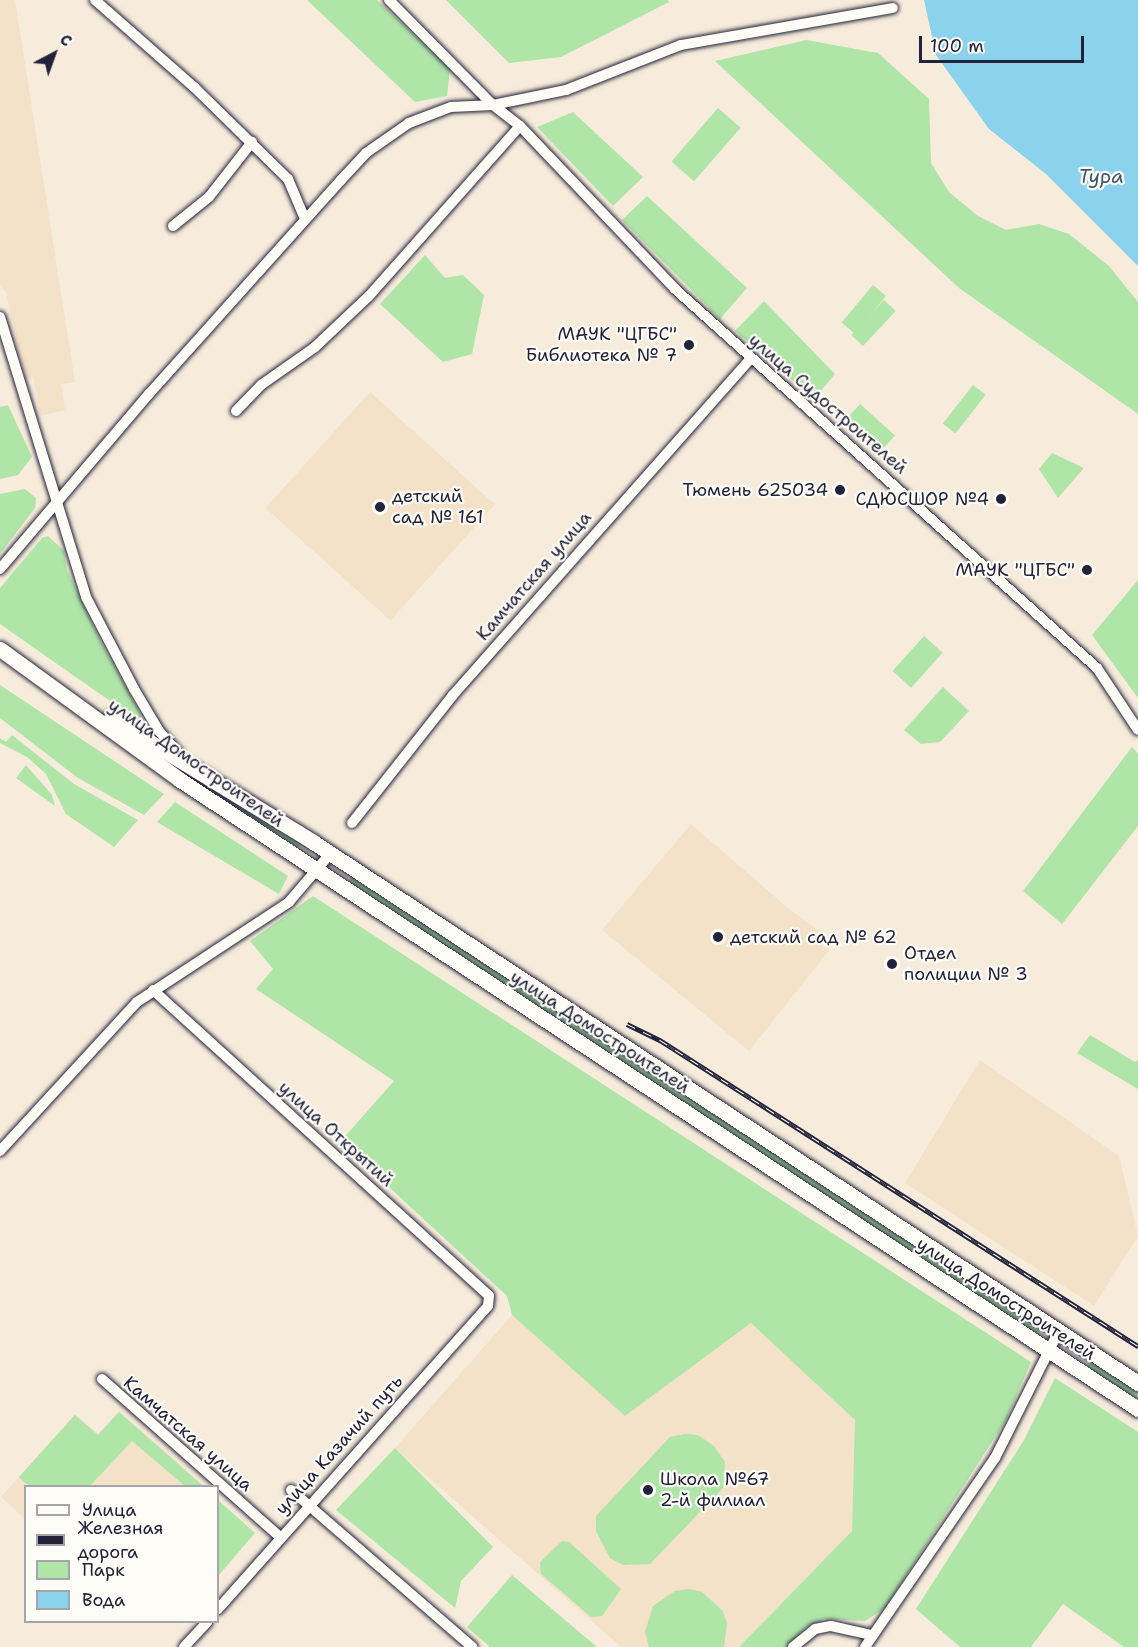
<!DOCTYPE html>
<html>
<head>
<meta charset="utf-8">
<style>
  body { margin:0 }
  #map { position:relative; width:1138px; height:1647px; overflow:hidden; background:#f7ecdb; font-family:"Shantell Sans",sans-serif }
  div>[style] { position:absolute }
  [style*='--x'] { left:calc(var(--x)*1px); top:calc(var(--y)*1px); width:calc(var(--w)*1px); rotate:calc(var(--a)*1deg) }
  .built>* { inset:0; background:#f3e1c8; transform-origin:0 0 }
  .green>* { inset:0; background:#afe5a7; transform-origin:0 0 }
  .water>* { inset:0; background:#8bd2ed }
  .roads { filter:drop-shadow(0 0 2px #22223b) drop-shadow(0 0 2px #22223b) }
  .minor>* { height:10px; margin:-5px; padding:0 5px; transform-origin:5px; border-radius:5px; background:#fdfcf7 }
  .secondary>* { height:15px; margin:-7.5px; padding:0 7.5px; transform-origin:7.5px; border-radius:7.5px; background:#fdfcf7 }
  .rail>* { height:5px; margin-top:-2.5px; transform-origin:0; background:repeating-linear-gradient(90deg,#fdfcf7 0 9px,#22223b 0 18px); box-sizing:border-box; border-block:2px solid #22223b }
  .dots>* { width:16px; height:16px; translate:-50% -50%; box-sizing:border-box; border:3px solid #fdfcf7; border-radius:50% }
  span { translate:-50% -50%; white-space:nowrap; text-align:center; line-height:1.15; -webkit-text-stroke:4.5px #fdfcf7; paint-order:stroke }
  .poi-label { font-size:18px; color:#22223b }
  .right { translate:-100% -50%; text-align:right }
  .left { translate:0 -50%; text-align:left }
  .street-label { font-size:18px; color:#22223b }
  .water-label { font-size:20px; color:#425770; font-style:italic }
  .legend { position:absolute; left:24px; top:1485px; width:195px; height:138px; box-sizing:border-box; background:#fdfcf7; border:2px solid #a5a5ac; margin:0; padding:8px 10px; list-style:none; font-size:18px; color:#22223b }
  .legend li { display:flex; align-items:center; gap:12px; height:30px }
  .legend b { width:30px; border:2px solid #a5a5ac }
  .north { position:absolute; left:24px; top:24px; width:60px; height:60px; -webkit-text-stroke:4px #fdfcf7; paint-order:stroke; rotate:41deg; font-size:16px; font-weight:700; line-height:24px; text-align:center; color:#22223b }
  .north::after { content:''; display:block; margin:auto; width:21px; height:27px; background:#22223b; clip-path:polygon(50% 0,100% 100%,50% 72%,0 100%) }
  .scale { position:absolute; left:919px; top:36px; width:165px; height:27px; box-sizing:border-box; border:3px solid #22223b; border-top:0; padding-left:8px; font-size:18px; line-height:21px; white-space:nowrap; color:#22223b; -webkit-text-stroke:4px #fdfcf7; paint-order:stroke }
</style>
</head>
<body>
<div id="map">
  <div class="built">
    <i style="clip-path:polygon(0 0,15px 0,75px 382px,61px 384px,65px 410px,41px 416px,33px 377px,25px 379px,6px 293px,0 286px)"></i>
    <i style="left:370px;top:392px;width:168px;height:156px;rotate:42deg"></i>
    <i style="clip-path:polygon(691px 824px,788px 908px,835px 943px,749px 1051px,602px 930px)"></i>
    <i style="clip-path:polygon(980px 1060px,1119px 1156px,1138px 1236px,1094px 1306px,905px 1183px)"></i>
    <i style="clip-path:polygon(512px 1315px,625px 1416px,751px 1323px,856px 1420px,852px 1531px,739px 1647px,621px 1647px,395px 1448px)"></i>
    <i style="clip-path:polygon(119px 1411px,204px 1486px,26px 1486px,25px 1519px,1px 1497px,75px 1414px,98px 1434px)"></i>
  </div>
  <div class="green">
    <i style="clip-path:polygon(307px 0,377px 0,450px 69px,447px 96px,415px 102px)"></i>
    <i style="clip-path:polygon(446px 0,668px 0,669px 2px,561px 57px,509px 63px)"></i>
    <i style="clip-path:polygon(806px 40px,878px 53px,929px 99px,931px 163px,949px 192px,978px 216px,1006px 230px,1039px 224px,1069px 234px,1109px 266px,1138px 302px,1138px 414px,959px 288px,715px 61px)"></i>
    <i style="left:718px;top:108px;width:30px;height:71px;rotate:41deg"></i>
    <i style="clip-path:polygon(573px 112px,643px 177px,613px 206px,537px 127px)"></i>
    <i style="clip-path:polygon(647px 196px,747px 288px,720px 319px,622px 220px)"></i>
    <i style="clip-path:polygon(425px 255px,445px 278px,463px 275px,484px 295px,472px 354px,443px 362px,380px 304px)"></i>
    <i style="left:873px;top:285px;width:17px;height:49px;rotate:40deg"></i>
    <i style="left:884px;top:300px;width:16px;height:48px;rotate:43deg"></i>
    <i style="clip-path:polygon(764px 301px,835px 374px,814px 399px,735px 331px)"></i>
    <i style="left:973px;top:385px;width:16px;height:49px;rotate:38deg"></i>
    <i style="left:860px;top:404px;width:47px;height:24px;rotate:42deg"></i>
    <i style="clip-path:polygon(8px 405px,32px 457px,18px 475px,0 479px,0 407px)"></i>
    <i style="clip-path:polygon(1052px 453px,1084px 468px,1058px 498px,1039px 469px)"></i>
    <i style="clip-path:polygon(25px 489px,36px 498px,35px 508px,0 554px,0 494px)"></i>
    <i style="clip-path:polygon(48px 536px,64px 551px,67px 570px,102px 644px,141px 715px,140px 722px,0 624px,0 588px,42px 538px)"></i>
    <i style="clip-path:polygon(1138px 580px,1138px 698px,1092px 635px)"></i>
    <i style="left:924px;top:636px;width:25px;height:47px;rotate:42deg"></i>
    <i style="clip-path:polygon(0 685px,164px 794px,144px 815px,78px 778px,0 718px)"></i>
    <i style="clip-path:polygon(943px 687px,969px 711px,940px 742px,921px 744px,904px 730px)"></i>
    <i style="clip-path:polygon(12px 735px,74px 784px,138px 820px,114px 847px,66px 814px,46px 774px,27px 757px,0 743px,0 738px,6px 742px)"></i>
    <i style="clip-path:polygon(1132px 747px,1138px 754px,1138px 826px,1062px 924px,1023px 891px)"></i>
    <i style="clip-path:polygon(26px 765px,52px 795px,55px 806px,16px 778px)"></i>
    <i style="clip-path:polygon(204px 780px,300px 842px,302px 845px,297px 847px,204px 786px)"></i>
    <i style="clip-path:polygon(175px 802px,288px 876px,279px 894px,157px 822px)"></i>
    <i style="clip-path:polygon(352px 877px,1039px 1328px,1041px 1331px,1036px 1333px,349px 882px)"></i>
    <i style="clip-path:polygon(313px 896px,1031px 1362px,1006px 1420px,885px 1608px,865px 1621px,824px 1619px,805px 1628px,787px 1647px,739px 1647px,852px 1531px,855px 1420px,751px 1323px,625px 1416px,512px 1315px,507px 1296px,340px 1142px,394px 1081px,256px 989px,273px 969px,250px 941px)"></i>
    <i style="clip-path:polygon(1090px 1035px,1135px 1062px,1138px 1060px,1138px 1089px,1077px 1053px)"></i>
    <i style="clip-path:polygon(1089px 1361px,1138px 1391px,1138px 1399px,1088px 1367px)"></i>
    <i style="clip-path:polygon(1055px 1378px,1138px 1432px,1138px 1647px,1124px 1647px,1063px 1604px,1031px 1647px,960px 1647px,916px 1609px,1024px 1440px)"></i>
    <i style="clip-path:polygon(119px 1412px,203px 1486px,185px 1486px,132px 1441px,90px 1486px,29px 1486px,19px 1477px,75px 1415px,98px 1435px)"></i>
    <i style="clip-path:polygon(685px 1434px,698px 1435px,714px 1446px,725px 1462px,723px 1488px,650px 1564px,623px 1565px,610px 1558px,596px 1531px,596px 1516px,670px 1437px)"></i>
    <i style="clip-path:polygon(395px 1448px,493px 1547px,461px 1581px,455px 1608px,336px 1510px)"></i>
    <i style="clip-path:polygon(218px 1500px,255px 1533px,219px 1575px,218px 1573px)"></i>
    <i style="clip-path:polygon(562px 1541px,569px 1542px,621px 1589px,602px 1616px,591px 1617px,541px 1574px,540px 1562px)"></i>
    <i style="clip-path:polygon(512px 1575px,572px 1626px,597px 1647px,490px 1647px,467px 1627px)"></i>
    <i style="clip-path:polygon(689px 1589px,702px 1592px,722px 1610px,727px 1623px,724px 1647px,649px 1647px,645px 1632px,653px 1606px,675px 1591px)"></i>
  </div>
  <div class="water">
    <i style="clip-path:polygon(924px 0,1138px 0,1138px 266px,1046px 174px,989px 129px,936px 55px)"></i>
  </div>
  <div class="roads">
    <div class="minor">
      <i style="--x:95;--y:0;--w:132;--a:41.3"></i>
      <i style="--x:194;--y:87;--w:132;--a:44.4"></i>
      <i style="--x:288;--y:179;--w:43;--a:67"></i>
      <i style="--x:389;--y:0;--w:148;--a:45.3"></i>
      <i style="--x:493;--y:105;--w:34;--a:38"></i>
      <i style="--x:520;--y:126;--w:225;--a:46.4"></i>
      <i style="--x:675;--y:289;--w:567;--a:41.93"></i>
      <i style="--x:1097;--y:668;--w:74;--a:56.5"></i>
      <i style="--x:173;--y:226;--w:46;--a:-38.9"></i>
      <i style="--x:209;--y:197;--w:70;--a:-52"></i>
      <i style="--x:0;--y:317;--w:293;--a:72.9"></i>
      <i style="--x:86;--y:597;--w:104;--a:62.4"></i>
      <i style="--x:134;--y:689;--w:49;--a:59.2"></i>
      <i style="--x:159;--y:731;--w:32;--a:49"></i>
      <i style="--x:236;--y:411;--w:36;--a:-46"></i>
      <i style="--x:261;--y:385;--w:66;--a:-35.1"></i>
      <i style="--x:315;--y:347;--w:74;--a:-43.4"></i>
      <i style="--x:369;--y:296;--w:227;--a:-48.4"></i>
      <i style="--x:0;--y:569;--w:230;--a:-49.6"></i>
      <i style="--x:149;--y:394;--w:288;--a:-48.1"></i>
      <i style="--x:341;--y:180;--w:37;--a:-47"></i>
      <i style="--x:366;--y:153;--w:52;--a:-34.9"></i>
      <i style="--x:409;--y:123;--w:45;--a:-20.9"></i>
      <i style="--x:451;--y:107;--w:42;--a:-2.7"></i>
      <i style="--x:493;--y:105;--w:75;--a:-11.6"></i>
      <i style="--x:566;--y:90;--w:123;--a:-21.4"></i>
      <i style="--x:681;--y:45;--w:215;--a:-9.9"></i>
      <i style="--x:352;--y:823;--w:163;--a:-51.7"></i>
      <i style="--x:453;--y:695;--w:450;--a:-48.5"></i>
      <i style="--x:153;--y:990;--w:454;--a:42.3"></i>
      <i style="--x:489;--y:1296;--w:10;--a:96"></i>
      <i style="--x:488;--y:1306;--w:406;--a:131.7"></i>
      <i style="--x:0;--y:1151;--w:202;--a:-47.4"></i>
      <i style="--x:137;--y:1002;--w:182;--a:-33.3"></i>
      <i style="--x:289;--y:902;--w:63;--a:-49.5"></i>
      <i style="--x:102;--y:1379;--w:237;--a:41.6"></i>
      <i style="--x:291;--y:1490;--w:240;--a:40.9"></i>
      <i style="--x:184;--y:1647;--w:34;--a:-47"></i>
      <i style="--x:793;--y:1647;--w:28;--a:-39"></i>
      <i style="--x:815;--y:1629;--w:16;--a:-11"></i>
      <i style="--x:831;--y:1626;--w:42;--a:12.4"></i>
      <i style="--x:865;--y:1647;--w:229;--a:-55.5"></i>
      <i style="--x:995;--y:1458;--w:142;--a:-63.3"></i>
    </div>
    <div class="secondary">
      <i style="--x:0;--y:649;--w:223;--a:36"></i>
      <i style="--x:180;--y:780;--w:1146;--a:33.29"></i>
      <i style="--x:111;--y:718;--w:237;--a:31.5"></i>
      <i style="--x:313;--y:842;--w:987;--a:33.26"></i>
    </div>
  </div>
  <div class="rail">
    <i style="--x:627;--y:1024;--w:37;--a:26"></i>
    <i style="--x:660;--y:1040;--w:568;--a:32.63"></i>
  </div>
  <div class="dots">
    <i style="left:689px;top:345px;background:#22223b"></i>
    <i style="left:840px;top:490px;background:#22223b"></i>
    <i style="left:1001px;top:499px;background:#22223b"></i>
    <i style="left:380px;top:507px;background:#22223b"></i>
    <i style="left:1087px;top:570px;background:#22223b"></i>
    <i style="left:718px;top:937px;background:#22223b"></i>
    <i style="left:892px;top:964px;background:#22223b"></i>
    <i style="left:648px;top:1490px;background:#22223b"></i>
  </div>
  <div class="poi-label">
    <span class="right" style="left:677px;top:345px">МАУК "ЦГБС"<br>Библиотека № 7</span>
    <span class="right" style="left:828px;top:490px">Тюмень 625034</span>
    <span class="left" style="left:392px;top:507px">детский<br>сад № 161</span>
    <span class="right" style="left:989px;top:499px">СДЮСШОР №4</span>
    <span class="right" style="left:1075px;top:570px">МАУК "ЦГБС"</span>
    <span class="left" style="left:730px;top:937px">детский сад № 62</span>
    <span class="left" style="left:904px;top:964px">Отдел<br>полиции № 3</span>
    <span class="left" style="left:660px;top:1490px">Школа №67<br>2-й филиал</span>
  </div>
  <div class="street-label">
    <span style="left:828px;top:404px;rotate:41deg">улица Судостроителей</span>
    <span style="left:534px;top:576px;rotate:-49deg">Камчатская улица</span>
    <span style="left:196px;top:763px;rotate:35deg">улица Домостроителей</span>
    <span style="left:600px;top:1032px;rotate:33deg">улица Домостроителей</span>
    <span style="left:336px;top:1134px;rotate:42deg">улица Открытий</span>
    <span style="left:1006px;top:1299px;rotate:33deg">улица Домостроителей</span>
    <span style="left:188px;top:1434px;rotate:41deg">Камчатская улица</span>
    <span style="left:339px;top:1445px;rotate:-48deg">улица Казачий путь</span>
  </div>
  <div class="water-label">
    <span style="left:1101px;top:176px">Тура</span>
  </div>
  <ul class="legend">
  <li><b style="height:8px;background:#fdfcf7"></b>Улица</li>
  <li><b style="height:8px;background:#22223b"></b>Железная дорога</li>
  <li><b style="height:16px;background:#afe5a7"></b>Парк</li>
  <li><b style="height:16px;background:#8bd2ed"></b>Вода</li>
  </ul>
  <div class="north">С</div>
  <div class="scale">100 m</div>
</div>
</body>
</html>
